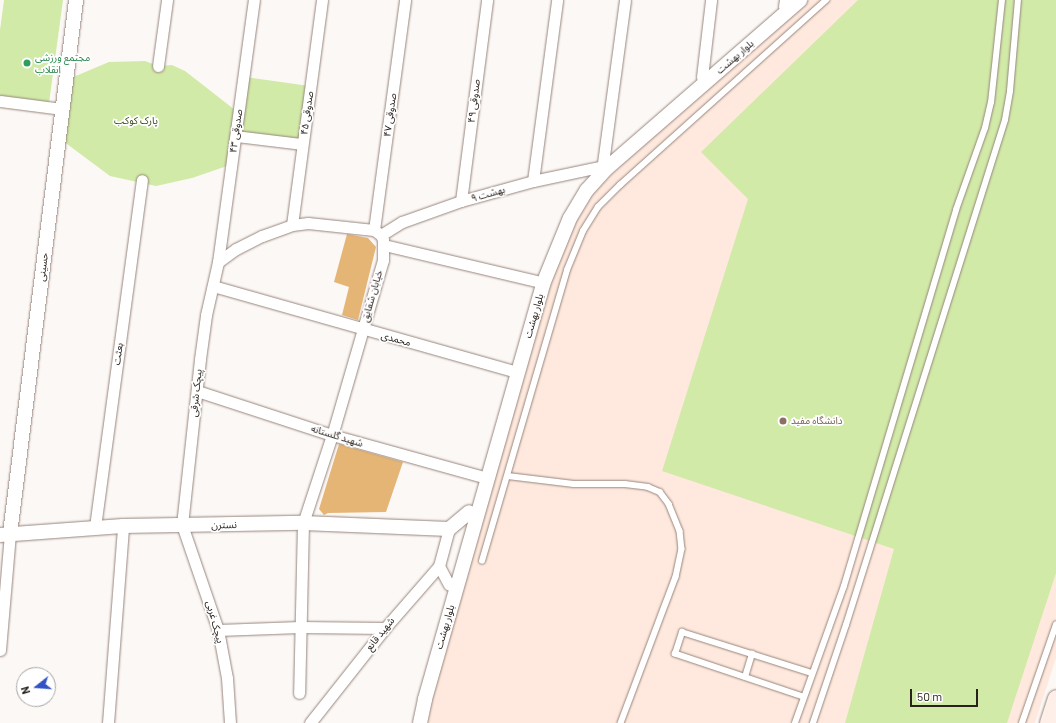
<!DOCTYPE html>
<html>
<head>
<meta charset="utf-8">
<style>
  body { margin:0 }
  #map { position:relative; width:1056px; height:723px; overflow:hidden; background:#fcf8f6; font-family:Barlow,"Noto Sans Arabic",sans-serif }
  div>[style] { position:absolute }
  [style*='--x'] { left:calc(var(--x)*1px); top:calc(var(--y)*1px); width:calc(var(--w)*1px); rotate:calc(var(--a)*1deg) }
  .built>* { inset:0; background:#ffe9de }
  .green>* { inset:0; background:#d1eaa7; transform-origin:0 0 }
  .building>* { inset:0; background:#e5b576 }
  .roads { filter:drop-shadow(0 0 1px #97857c) drop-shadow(0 0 1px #97857c) }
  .service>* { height:5.5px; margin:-2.75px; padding:0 2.75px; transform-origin:2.75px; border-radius:2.75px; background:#fff }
  .minor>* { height:11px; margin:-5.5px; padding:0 5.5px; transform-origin:5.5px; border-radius:5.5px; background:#fff }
  .tertiary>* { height:14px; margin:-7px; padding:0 7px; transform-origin:7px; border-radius:7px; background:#fff }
  .secondary>* { height:16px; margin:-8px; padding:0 8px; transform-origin:8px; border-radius:8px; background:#feefe9 }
  .dots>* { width:11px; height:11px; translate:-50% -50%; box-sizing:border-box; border:2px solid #fff; border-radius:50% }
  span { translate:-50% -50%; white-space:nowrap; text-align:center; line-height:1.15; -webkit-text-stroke:3.5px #fff; paint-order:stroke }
  .leisure-label { font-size:10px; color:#27864d }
  .left { translate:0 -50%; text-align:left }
  .street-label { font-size:10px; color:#28211d }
  .park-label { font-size:10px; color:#364613 }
  .education-label { font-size:10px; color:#785e54 }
  .north { position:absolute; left:16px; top:667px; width:40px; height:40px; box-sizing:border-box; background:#fff; border:1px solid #a9a6a5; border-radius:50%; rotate:253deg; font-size:11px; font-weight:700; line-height:16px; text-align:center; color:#28211d }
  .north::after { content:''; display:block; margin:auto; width:14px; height:18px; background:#3352c3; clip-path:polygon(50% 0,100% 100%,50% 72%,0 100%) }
  .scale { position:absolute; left:910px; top:689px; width:68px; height:18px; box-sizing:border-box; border:2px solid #28211d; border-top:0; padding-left:5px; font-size:12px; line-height:14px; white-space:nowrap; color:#28211d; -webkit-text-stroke:3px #fff; paint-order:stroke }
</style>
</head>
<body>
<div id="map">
  <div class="built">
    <i style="clip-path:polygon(807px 0,1056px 0,1056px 658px,1035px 723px,428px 723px,431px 701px,552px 273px,582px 205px,604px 181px)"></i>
  </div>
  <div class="green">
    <i style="clip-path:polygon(4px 0,63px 0,49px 103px,0 96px,0 30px)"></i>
    <i style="clip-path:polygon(858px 0,1056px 0,1056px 573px,1007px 723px,845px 723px,894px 549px,662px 471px,748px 199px,701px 152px)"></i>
    <i style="clip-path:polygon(145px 61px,158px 66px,172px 65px,185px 71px,235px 110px,227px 166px,192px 178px,156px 186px,110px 176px,63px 141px,71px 78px,109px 62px)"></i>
    <i style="left:245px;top:77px;width:65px;height:58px;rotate:8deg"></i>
  </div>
  <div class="building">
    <i style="clip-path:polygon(347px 234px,368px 238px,376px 247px,358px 320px,342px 315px,349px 287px,334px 282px)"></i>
    <i style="clip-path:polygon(339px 444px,403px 462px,386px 512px,328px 513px,324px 515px,319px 509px)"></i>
  </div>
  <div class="roads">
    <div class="service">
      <i style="--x:508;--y:476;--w:66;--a:6.9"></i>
      <i style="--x:574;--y:484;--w:51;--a:0"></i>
      <i style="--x:625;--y:484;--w:23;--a:7"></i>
      <i style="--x:648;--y:487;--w:13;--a:23"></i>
      <i style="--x:660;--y:492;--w:15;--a:53"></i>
      <i style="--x:669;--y:504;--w:29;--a:68"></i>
      <i style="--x:680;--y:531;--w:18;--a:84"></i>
      <i style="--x:682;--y:549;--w:29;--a:102"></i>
      <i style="--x:676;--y:577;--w:156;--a:110.6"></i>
      <i style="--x:482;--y:561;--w:303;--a:-73.7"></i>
      <i style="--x:567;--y:270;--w:42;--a:-67.7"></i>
      <i style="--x:583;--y:231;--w:28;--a:-58"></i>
      <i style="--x:598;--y:207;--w:31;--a:-45"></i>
      <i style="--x:620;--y:185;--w:277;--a:-41.9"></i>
      <i style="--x:745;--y:677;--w:24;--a:-73"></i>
      <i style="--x:803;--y:697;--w:135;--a:-161.4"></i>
      <i style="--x:675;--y:654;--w:23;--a:-72"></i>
      <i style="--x:682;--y:632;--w:136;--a:17.5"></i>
      <i style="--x:795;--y:723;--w:145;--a:-70.3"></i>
      <i style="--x:844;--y:586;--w:392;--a:-73.4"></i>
      <i style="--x:956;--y:210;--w:87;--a:-70.5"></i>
      <i style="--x:985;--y:128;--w:26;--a:-77"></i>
      <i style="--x:991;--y:103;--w:104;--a:-83.9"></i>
      <i style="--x:813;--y:723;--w:103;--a:-71.4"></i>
      <i style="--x:846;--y:625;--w:529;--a:-72.52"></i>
      <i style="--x:1005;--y:120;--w:29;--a:-80"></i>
      <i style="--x:1010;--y:91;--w:91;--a:-85"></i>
      <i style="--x:1022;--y:723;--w:104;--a:-70.9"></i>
    </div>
    <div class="minor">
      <i style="--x:784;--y:6;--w:6;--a:-81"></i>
      <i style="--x:158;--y:66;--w:67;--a:-82.2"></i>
      <i style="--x:702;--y:77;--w:78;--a:-83.3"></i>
      <i style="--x:0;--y:101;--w:63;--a:7.4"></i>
      <i style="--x:236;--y:136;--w:66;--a:6.9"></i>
      <i style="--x:603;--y:163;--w:164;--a:-82.3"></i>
      <i style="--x:533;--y:181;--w:183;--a:-82.4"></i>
      <i style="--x:461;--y:201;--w:203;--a:-82.6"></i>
      <i style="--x:292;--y:225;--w:227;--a:-82.4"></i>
      <i style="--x:374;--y:230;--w:232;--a:-82.3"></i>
      <i style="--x:381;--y:235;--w:25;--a:-32"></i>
      <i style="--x:402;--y:222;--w:63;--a:-19.6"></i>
      <i style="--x:461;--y:201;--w:75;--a:-15.5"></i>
      <i style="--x:533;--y:181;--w:67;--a:-12"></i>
      <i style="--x:384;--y:245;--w:156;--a:13.3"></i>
      <i style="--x:218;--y:262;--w:22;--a:-36"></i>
      <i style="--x:236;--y:249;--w:29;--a:-27"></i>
      <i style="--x:262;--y:236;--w:32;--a:-20"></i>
      <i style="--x:292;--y:225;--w:16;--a:-7"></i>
      <i style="--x:308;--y:223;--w:66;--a:6.1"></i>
      <i style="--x:374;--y:230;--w:9;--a:36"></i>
      <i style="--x:381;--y:235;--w:5;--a:68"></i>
      <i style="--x:383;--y:240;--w:20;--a:90"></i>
      <i style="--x:383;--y:260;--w:182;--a:106.2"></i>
      <i style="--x:332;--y:435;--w:93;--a:108.2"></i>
      <i style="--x:303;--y:523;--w:170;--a:91.3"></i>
      <i style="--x:213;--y:286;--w:309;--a:15.8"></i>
      <i style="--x:197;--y:391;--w:142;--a:18.1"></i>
      <i style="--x:332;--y:435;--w:154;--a:15.5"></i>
      <i style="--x:95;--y:527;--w:350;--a:-82.3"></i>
      <i style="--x:439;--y:566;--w:21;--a:62"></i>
      <i style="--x:218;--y:630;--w:82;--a:-2.1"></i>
      <i style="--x:300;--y:627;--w:85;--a:0.7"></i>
      <i style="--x:0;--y:650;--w:116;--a:-85.1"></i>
      <i style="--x:108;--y:723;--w:198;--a:-85.6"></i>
      <i style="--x:230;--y:723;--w:45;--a:-93.8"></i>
      <i style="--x:227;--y:678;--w:49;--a:-100.6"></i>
      <i style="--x:218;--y:630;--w:111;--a:-108.9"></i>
      <i style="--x:182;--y:525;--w:167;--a:-83.8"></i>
      <i style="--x:200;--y:359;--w:44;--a:-82.2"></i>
      <i style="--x:206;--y:315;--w:54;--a:-77.2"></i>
      <i style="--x:218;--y:262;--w:264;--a:-82.2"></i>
      <i style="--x:310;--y:723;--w:121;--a:-51.7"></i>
      <i style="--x:385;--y:628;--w:82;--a:-48.9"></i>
      <i style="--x:439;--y:566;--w:38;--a:-75"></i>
    </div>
    <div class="tertiary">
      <i style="--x:10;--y:534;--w:538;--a:-82.95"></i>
      <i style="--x:0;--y:535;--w:123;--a:-4.2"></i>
      <i style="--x:123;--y:526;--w:180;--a:-1"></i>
      <i style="--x:303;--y:523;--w:146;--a:2.4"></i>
      <i style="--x:449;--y:529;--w:26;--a:-40"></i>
      <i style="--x:420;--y:723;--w:25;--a:-78"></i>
      <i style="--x:425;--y:699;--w:431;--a:-74.1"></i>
      <i style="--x:543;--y:284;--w:71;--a:-67.8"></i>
      <i style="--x:570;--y:218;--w:33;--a:-59"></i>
      <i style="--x:587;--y:190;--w:30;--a:-48"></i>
      <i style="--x:607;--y:168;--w:256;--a:-41"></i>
    </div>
    <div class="secondary">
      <i style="--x:1048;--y:723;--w:26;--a:-72"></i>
    </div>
  </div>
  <div class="dots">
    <i style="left:27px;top:63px;background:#2e9e5b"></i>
    <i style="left:783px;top:421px;background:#8d6e63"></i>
  </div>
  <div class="leisure-label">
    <span class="left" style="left:35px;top:63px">مجتمع ورزشی<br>انقلاب</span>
  </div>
  <div class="street-label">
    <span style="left:735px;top:57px;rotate:-41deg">بلوار بهشت</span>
    <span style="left:474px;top:101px;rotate:-83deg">صدوقی ۴۹</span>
    <span style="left:307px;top:113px;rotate:-82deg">صدوقی ۴۵</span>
    <span style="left:390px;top:115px;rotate:-82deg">صدوقی ۴۷</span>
    <span style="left:236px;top:131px;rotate:-82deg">صدوقی ۴۳</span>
    <span style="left:488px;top:194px;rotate:-16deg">بهشت ۹</span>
    <span style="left:43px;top:267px;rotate:-83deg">حسینی</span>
    <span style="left:372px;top:296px;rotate:-74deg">خیابان شقایق</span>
    <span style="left:534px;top:316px;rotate:-74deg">بلوار بهشت</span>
    <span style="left:396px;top:339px;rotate:15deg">محمدی</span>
    <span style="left:118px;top:354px;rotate:-82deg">بعثت</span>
    <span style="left:196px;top:393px;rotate:-84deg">پیچک شرقی</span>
    <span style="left:337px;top:436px;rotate:17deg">شهید گلستانه</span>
    <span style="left:224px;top:525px;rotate:-1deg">نسترن</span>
    <span style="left:215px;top:622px;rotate:75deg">پیچک غربی</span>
    <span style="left:445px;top:627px;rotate:-74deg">بلوار بهشت</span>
    <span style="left:380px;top:634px;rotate:-51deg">شهید قانع</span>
  </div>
  <div class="park-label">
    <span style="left:136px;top:121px">پارک کوکب</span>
  </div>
  <div class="education-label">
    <span class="left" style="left:791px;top:421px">دانشگاه مفید</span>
  </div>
  <div class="north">N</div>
  <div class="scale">50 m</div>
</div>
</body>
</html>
